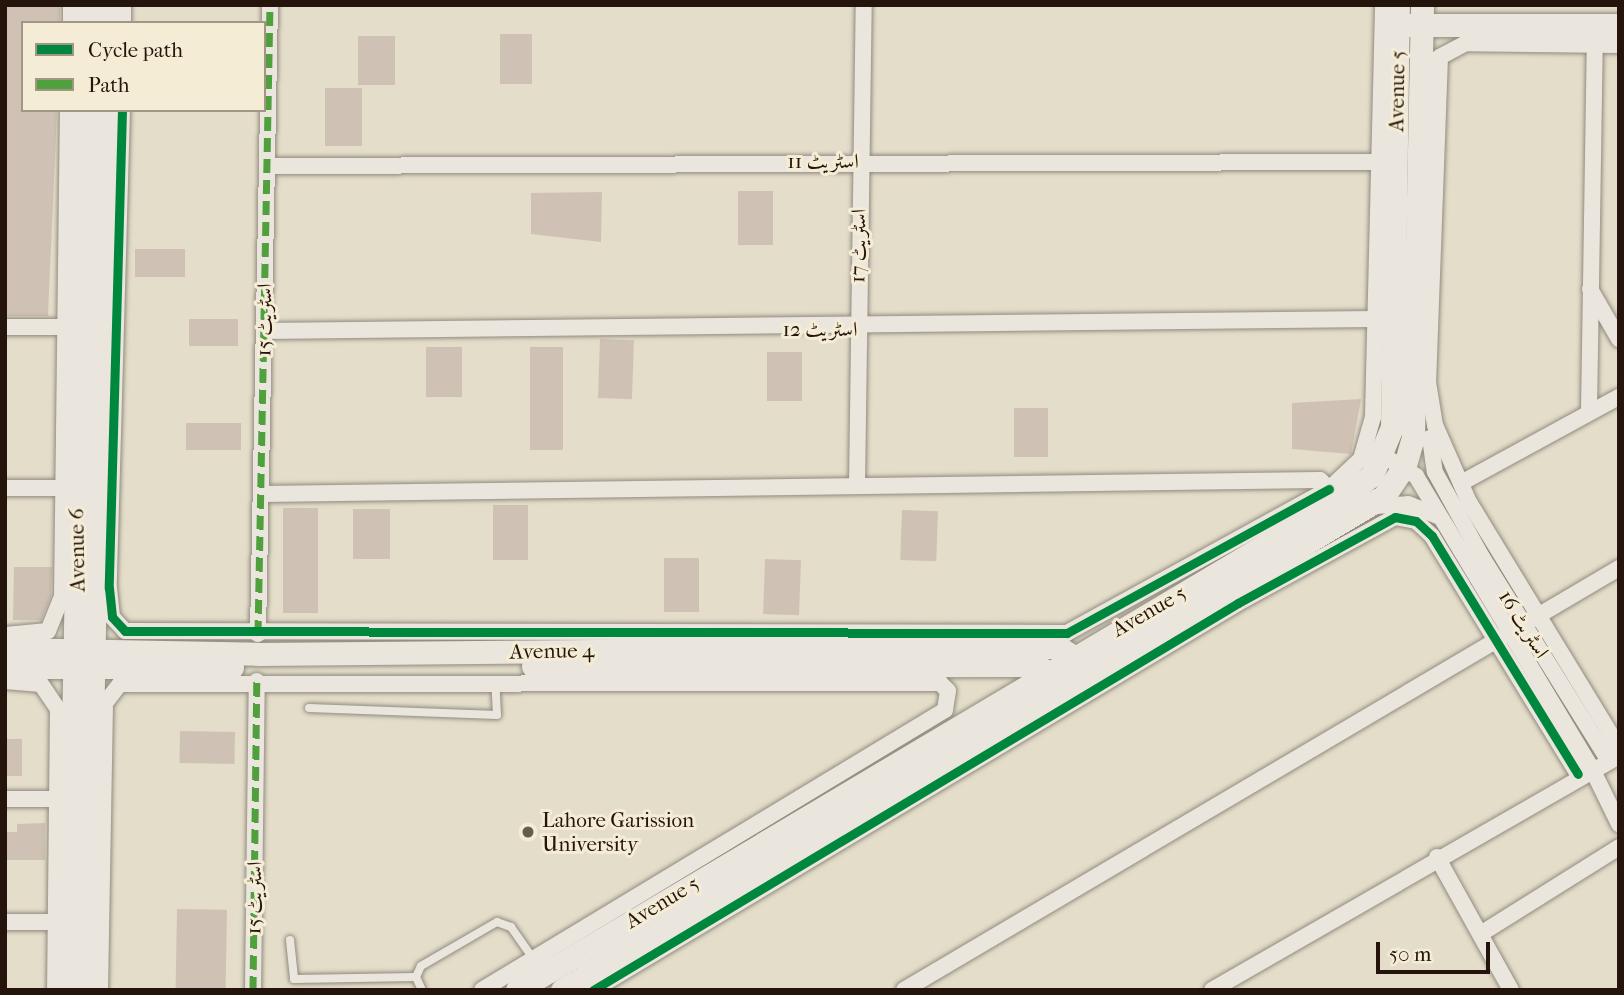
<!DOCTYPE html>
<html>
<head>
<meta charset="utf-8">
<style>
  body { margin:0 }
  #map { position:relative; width:1624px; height:995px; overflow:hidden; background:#e4ddca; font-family:"IM FELL French Canon",Amiri,serif }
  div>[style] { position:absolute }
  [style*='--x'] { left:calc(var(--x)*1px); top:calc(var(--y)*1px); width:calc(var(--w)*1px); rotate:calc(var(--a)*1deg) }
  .building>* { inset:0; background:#cfc2b4; transform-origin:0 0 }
  .roads { filter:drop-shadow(0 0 2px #918b7f) drop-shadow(0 0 2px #918b7f) }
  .lane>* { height:8px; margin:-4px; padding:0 4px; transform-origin:4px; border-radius:4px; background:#eae6dd }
  .street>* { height:16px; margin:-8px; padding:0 8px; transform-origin:8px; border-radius:8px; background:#eae6dd }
  .secondary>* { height:23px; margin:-11.5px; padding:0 11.5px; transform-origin:11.5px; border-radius:11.5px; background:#eae6dd }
  .quiet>* { height:7px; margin-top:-3.5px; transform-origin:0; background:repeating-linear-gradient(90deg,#50a03e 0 14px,transparent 0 21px) }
  .cycleway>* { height:9px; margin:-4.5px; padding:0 4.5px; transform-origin:4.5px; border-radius:4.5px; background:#00873e }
  .dots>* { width:19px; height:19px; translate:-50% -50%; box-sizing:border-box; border:4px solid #f5ecd6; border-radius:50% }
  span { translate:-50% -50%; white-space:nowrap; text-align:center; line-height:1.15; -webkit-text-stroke:6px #f5ecd6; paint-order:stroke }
  .street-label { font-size:21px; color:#24140b }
  .poi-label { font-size:21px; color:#24140b }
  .left { translate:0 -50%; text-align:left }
  .frame { position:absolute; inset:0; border:7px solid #24140b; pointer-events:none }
  .legend { position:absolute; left:21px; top:21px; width:245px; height:91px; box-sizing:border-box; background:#f5ecd6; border:2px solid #a19685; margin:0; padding:9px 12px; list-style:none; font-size:21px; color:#24140b }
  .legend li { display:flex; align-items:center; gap:14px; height:35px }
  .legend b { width:35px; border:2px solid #a19685 }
  .scale { position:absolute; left:1376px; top:942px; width:114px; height:32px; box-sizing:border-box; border:4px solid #24140b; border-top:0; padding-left:9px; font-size:21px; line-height:24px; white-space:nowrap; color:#24140b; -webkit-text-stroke:5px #f5ecd6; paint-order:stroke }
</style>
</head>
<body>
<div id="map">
  <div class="building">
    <i style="clip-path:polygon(5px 5px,60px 5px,60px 23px,23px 23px,23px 110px,57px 110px,48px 316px,5px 316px)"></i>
    <i style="left:500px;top:34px;width:32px;height:50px"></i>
    <i style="left:358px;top:36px;width:37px;height:49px"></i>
    <i style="left:325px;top:88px;width:37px;height:58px"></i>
    <i style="left:738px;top:191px;width:35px;height:54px"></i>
    <i style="clip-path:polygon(602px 192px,601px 242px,531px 234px,531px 193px)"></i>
    <i style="left:135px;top:249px;width:50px;height:28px"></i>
    <i style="left:189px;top:319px;width:49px;height:27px"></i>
    <i style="left:600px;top:339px;width:34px;height:59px;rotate:2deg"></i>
    <i style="left:426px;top:347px;width:36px;height:50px"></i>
    <i style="left:530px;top:347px;width:33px;height:103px"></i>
    <i style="left:767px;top:352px;width:35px;height:49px"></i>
    <i style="clip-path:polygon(1361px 399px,1351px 454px,1292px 449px,1292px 403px)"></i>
    <i style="left:1014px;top:408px;width:34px;height:49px"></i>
    <i style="left:186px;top:423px;width:55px;height:27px"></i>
    <i style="left:493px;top:505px;width:35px;height:55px"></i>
    <i style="left:283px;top:508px;width:35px;height:105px"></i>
    <i style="left:353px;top:509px;width:37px;height:50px"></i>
    <i style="left:902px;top:510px;width:36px;height:50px;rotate:2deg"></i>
    <i style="left:664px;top:558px;width:35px;height:54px"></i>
    <i style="left:765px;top:559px;width:36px;height:55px;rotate:2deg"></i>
    <i style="clip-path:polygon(14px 567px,52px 567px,51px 596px,41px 620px,13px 620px)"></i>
    <i style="left:180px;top:731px;width:55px;height:32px;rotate:1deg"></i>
    <i style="left:5px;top:739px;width:17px;height:37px"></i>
    <i style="clip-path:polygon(45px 823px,45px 860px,5px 860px,5px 832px,17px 832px,17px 824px)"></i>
    <i style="left:177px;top:909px;width:50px;height:81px;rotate:1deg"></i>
  </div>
  <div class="roads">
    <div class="lane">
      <i style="--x:309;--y:708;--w:188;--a:2.1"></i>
      <i style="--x:497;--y:715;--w:33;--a:-93"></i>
      <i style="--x:290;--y:940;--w:39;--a:84"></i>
      <i style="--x:294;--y:979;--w:122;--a:-0.9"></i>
      <i style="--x:422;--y:990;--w:14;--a:-115"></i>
      <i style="--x:416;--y:977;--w:12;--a:-66"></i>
      <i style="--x:421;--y:966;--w:88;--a:-30.1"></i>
      <i style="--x:497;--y:922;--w:15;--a:20"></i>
      <i style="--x:511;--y:927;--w:39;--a:55"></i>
    </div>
    <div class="street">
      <i style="--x:71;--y:23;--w:18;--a:-90"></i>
      <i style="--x:123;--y:23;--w:18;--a:-90"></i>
      <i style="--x:1619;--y:45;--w:153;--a:-179.3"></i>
      <i style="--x:1466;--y:43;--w:30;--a:152"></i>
      <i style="--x:1440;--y:57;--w:325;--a:92.1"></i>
      <i style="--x:1428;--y:382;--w:44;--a:80.8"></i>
      <i style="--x:1435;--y:425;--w:84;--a:66.2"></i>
      <i style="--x:1469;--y:502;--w:288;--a:58.6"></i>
      <i style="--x:122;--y:110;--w:478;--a:91.6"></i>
      <i style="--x:109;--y:588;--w:29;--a:84"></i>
      <i style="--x:112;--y:617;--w:19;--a:47"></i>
      <i style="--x:125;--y:631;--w:942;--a:0.12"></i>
      <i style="--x:1067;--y:633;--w:299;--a:-28.8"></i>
      <i style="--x:267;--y:166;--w:1112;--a:-0.21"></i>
      <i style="--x:1590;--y:289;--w:58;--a:59.9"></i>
      <i style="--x:5;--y:327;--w:57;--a:0"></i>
      <i style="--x:264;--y:331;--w:1111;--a:-0.62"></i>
      <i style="--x:1589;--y:412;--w:367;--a:-89.1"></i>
      <i style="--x:1430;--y:438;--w:34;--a:82"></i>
      <i style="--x:1435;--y:472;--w:97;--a:61.1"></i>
      <i style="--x:1482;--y:557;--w:237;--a:58.1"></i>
      <i style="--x:1384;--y:456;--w:38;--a:32"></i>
      <i style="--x:1416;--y:476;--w:340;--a:59"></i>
      <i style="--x:1591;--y:767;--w:64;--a:63.8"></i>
      <i style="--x:1461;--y:483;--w:180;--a:-28.6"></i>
      <i style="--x:857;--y:486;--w:481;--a:-89.2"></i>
      <i style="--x:5;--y:488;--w:56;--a:0"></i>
      <i style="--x:262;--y:494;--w:1058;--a:-0.76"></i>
      <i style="--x:1320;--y:480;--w:13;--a:45"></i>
      <i style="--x:1329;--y:489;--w:44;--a:-43.2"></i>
      <i style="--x:1361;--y:459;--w:44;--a:-74.1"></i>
      <i style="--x:1373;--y:417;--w:412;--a:-88.6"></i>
      <i style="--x:1374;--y:506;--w:34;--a:-3"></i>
      <i style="--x:1408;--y:504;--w:32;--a:22"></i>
      <i style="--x:258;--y:634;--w:629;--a:-88.91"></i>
      <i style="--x:5;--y:635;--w:43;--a:-5.3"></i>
      <i style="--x:48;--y:631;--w:37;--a:-68"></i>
      <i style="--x:62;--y:597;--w:487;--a:-89.3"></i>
      <i style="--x:5;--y:681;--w:36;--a:5"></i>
      <i style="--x:41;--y:684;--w:30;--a:56"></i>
      <i style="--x:58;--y:709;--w:281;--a:90.6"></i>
      <i style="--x:5;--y:799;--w:53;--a:0"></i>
      <i style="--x:1437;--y:857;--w:152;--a:60.9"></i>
      <i style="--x:5;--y:922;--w:50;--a:0"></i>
      <i style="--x:1482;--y:933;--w:162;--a:-32.1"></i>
      <i style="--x:100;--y:990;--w:287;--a:-89"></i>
      <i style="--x:105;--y:703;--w:24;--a:-52"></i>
      <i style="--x:120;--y:684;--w:820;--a:-0.07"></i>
      <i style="--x:940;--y:683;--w:11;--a:45"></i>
      <i style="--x:948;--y:691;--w:19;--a:99"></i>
      <i style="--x:945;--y:710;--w:541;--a:148.84"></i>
      <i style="--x:253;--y:990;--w:309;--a:-89.3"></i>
      <i style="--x:593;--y:990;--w:752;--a:-30.96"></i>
      <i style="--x:1238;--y:603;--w:179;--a:-28.7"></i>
      <i style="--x:1395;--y:517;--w:21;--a:11"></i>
      <i style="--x:1416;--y:521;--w:22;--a:43"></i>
      <i style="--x:1432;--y:536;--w:279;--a:58.5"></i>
      <i style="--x:904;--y:990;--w:830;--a:-30.55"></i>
      <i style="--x:1212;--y:990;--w:469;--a:-29.9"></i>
    </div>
    <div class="secondary">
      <i style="--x:87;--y:23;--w:18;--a:-87"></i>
      <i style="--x:106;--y:23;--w:18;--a:-90"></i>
      <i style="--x:1408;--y:25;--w:211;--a:0"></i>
      <i style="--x:5;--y:649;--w:253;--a:1.1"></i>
      <i style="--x:258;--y:654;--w:800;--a:-0.5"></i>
      <i style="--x:1058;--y:647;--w:27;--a:33"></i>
      <i style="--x:533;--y:666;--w:502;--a:-0.11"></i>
      <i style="--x:1035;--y:665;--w:18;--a:29"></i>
      <i style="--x:5;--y:667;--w:227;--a:0"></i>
      <i style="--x:68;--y:990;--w:880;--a:-88.89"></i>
      <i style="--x:87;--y:990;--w:880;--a:-88.89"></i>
      <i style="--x:517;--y:990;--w:956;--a:-30.75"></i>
      <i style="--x:1339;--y:501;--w:42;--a:-38.2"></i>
      <i style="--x:1372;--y:475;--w:52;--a:-67.4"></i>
      <i style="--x:1392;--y:427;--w:422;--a:-89.2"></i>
      <i style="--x:562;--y:990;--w:959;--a:-31"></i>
      <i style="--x:1384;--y:496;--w:37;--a:-56"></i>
      <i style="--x:1405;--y:465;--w:29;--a:-74"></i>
      <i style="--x:1413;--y:437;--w:432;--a:-88.8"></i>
    </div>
  </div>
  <div class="quiet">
    <i style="--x:258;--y:634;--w:629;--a:-88.91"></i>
    <i style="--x:253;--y:990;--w:309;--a:-89.3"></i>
  </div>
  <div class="cycleway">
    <i style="--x:122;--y:110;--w:478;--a:91.6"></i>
    <i style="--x:109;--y:588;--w:29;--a:84"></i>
    <i style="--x:112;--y:617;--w:19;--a:47"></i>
    <i style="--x:125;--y:631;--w:942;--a:0.12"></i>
    <i style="--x:1067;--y:633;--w:299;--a:-28.8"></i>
    <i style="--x:593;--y:990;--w:752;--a:-30.96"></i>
    <i style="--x:1238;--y:603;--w:179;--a:-28.7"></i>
    <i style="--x:1395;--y:517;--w:21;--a:11"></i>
    <i style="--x:1416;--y:521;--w:22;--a:43"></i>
    <i style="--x:1432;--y:536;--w:279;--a:58.5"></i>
  </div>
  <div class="dots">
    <i style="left:528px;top:832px;background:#675a4e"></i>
  </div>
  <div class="street-label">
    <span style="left:1397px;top:91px;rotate:-89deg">Avenue 5</span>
    <span style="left:823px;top:161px">اسٹریٹ 11</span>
    <span style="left:858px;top:246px;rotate:-89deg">اسٹریٹ 17</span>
    <span style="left:264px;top:320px;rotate:-89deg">اسٹریٹ 15</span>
    <span style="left:820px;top:329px">اسٹریٹ 12</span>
    <span style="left:77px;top:550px;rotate:-91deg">Avenue 6</span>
    <span style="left:1149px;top:611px;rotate:-30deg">Avenue 5</span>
    <span style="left:1524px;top:624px;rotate:58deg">اسٹریٹ 16</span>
    <span style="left:552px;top:651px;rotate:-1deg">Avenue 4</span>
    <span style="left:254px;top:898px;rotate:-89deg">اسٹریٹ 15</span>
    <span style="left:662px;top:902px;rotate:-31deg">Avenue 5</span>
  </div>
  <div class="poi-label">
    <span class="left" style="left:542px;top:832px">Lahore Garission<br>University</span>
  </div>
  <div class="frame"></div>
  <ul class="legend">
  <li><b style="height:9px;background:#00873e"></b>Cycle path</li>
  <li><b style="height:9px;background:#50a03e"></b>Path</li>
  </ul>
  <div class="scale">50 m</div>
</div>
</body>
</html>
